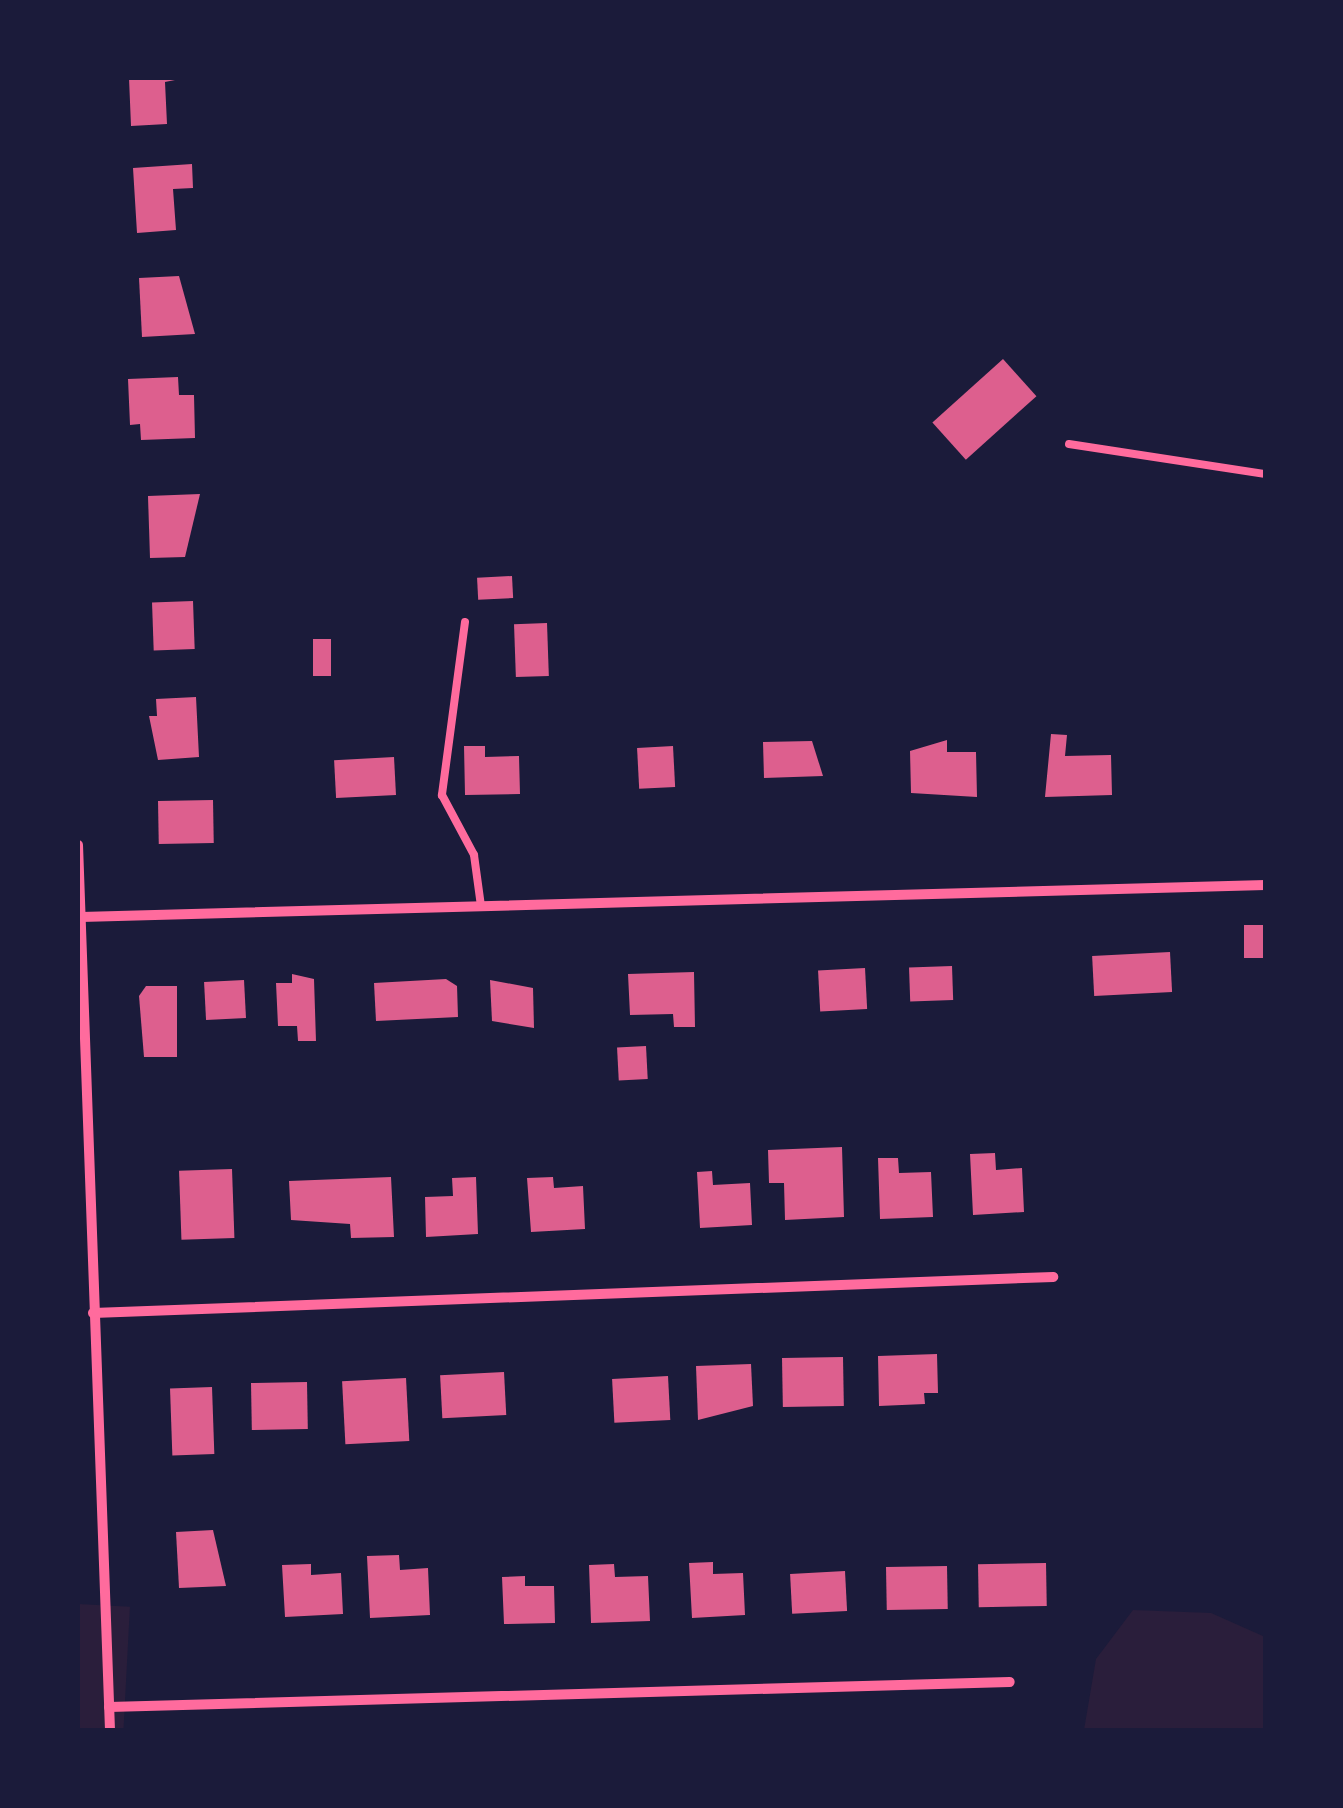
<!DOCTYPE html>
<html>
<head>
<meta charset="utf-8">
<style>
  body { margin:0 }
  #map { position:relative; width:1343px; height:1808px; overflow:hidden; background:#1b1b3a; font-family:"Work Sans",sans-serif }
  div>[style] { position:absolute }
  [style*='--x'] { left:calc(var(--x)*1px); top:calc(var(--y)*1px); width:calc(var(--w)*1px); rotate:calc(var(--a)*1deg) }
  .green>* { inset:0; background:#2a1e3b; transform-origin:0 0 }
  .building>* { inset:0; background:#dd5f8e; transform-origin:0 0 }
  .service>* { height:8px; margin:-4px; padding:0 4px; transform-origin:4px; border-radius:4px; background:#ff6b9d }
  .minor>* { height:10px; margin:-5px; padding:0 5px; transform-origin:5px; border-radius:5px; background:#ff6b9d }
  span { translate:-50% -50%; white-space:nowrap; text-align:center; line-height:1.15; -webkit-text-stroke:8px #1b1b3a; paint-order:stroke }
  .frame { position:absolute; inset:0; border:80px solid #1b1b3a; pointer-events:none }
</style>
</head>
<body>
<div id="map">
  <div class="green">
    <i style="left:78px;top:1604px;width:52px;height:126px;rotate:3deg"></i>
    <i style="clip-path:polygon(1133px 1610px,1211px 1613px,1265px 1637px,1265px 1730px,1084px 1730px,1096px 1659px)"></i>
  </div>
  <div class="building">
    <i style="clip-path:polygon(129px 78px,185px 78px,165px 82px,167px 124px,131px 126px)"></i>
    <i style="clip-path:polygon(192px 164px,193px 188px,173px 189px,176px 230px,137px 233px,133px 168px)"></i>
    <i style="clip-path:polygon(179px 276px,195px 334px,142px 337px,139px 278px)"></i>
    <i style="left:1003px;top:359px;width:50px;height:95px;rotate:48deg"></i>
    <i style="clip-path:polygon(178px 377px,179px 395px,194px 395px,195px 438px,141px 440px,140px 424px,130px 425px,128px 379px)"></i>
    <i style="clip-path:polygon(200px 494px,185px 557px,150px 558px,148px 496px)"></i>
    <i style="left:512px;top:576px;width:22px;height:35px;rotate:87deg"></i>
    <i style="left:193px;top:601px;width:48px;height:41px;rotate:88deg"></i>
    <i style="left:547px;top:623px;width:53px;height:33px;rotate:88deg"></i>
    <i style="left:313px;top:639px;width:18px;height:37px"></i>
    <i style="clip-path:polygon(196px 697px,199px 757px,158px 760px,149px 716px,157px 716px,156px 699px)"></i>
    <i style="clip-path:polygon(1051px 734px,1067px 735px,1065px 756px,1111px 755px,1112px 795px,1045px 797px)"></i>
    <i style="clip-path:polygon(947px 740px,947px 752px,976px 752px,977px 797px,911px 793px,910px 751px)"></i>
    <i style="clip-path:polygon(812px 741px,823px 776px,764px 778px,763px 742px)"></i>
    <i style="clip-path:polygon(464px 746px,485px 746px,485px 757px,519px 756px,520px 794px,465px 795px)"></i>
    <i style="left:673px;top:746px;width:41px;height:36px;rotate:87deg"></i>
    <i style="left:394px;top:757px;width:38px;height:60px;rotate:87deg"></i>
    <i style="left:213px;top:800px;width:43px;height:55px;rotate:89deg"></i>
    <i style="left:1244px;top:925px;width:22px;height:33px"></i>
    <i style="left:1170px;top:952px;width:40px;height:78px;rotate:87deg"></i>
    <i style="left:952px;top:966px;width:34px;height:43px;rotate:88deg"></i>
    <i style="left:865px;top:968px;width:41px;height:47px;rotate:87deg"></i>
    <i style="clip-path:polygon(694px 972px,695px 1027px,674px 1027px,673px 1014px,630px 1015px,628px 974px)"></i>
    <i style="clip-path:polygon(292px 974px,314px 979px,316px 1041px,298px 1041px,297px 1026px,278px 1026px,276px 983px,292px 983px)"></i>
    <i style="clip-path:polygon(446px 979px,457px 986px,458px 1017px,376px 1021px,374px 983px)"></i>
    <i style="left:244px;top:980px;width:38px;height:40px;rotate:87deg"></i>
    <i style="clip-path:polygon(490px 980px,533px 988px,534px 1028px,492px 1021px)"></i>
    <i style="clip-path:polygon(146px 986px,177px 986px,177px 1057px,144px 1057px,139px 996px)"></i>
    <i style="left:646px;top:1046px;width:33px;height:29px;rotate:87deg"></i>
    <i style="clip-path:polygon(842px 1147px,844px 1217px,785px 1220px,784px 1183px,769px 1183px,768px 1150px)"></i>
    <i style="clip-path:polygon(995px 1153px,996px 1170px,1022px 1168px,1024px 1212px,973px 1215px,970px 1154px)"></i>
    <i style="clip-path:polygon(878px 1158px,898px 1158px,899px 1173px,931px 1172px,933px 1217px,880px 1219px)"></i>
    <i style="left:232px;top:1169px;width:69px;height:53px;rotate:88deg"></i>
    <i style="clip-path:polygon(712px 1171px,713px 1185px,750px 1183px,752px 1225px,700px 1228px,697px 1172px)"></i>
    <i style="clip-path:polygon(391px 1177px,394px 1237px,351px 1238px,350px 1224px,291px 1220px,289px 1181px)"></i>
    <i style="clip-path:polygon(476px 1177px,478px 1234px,426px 1237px,425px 1197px,453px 1196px,452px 1178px)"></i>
    <i style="clip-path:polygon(553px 1177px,554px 1188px,583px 1186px,585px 1229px,531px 1232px,527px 1178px)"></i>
    <i style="clip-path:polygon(937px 1354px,938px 1393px,924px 1393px,925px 1404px,879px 1406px,878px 1356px)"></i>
    <i style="left:843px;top:1357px;width:49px;height:61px;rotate:89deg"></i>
    <i style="clip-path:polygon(751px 1364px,753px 1406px,698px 1420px,696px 1366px)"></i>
    <i style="left:504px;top:1372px;width:43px;height:64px;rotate:87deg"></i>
    <i style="left:668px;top:1376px;width:44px;height:56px;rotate:87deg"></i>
    <i style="left:406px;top:1378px;width:63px;height:64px;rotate:87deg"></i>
    <i style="left:307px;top:1382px;width:47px;height:56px;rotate:89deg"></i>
    <i style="left:212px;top:1387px;width:67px;height:42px;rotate:88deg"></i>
    <i style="clip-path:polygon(213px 1530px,226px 1586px,179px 1588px,176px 1532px)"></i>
    <i style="clip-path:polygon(399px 1555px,400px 1570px,428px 1568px,430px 1615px,370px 1618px,367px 1556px)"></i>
    <i style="clip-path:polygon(713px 1562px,713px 1574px,743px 1573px,745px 1615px,692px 1618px,689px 1563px)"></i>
    <i style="left:1046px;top:1563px;width:43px;height:68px;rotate:89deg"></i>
    <i style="clip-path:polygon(311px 1564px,311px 1575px,341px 1573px,343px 1614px,285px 1617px,282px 1565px)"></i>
    <i style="clip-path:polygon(614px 1564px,615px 1577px,648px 1576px,650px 1621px,591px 1623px,589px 1565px)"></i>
    <i style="left:947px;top:1566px;width:43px;height:61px;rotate:89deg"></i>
    <i style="left:845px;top:1571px;width:40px;height:55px;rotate:87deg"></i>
    <i style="clip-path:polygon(525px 1576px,525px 1586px,554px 1586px,555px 1623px,504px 1624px,502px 1577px)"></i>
  </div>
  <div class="service">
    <i style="--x:1069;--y:444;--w:199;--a:8.7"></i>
    <i style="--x:465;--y:622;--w:175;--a:97.6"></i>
    <i style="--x:442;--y:795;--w:68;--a:61.9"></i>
    <i style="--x:474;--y:855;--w:51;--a:82.2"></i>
  </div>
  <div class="minor">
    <i style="--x:78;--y:845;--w:886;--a:87.93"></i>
    <i style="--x:81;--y:917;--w:1185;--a:-1.55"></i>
    <i style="--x:93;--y:1313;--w:961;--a:-2.15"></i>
    <i style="--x:109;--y:1707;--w:901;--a:-1.59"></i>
  </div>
  <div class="frame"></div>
</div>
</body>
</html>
